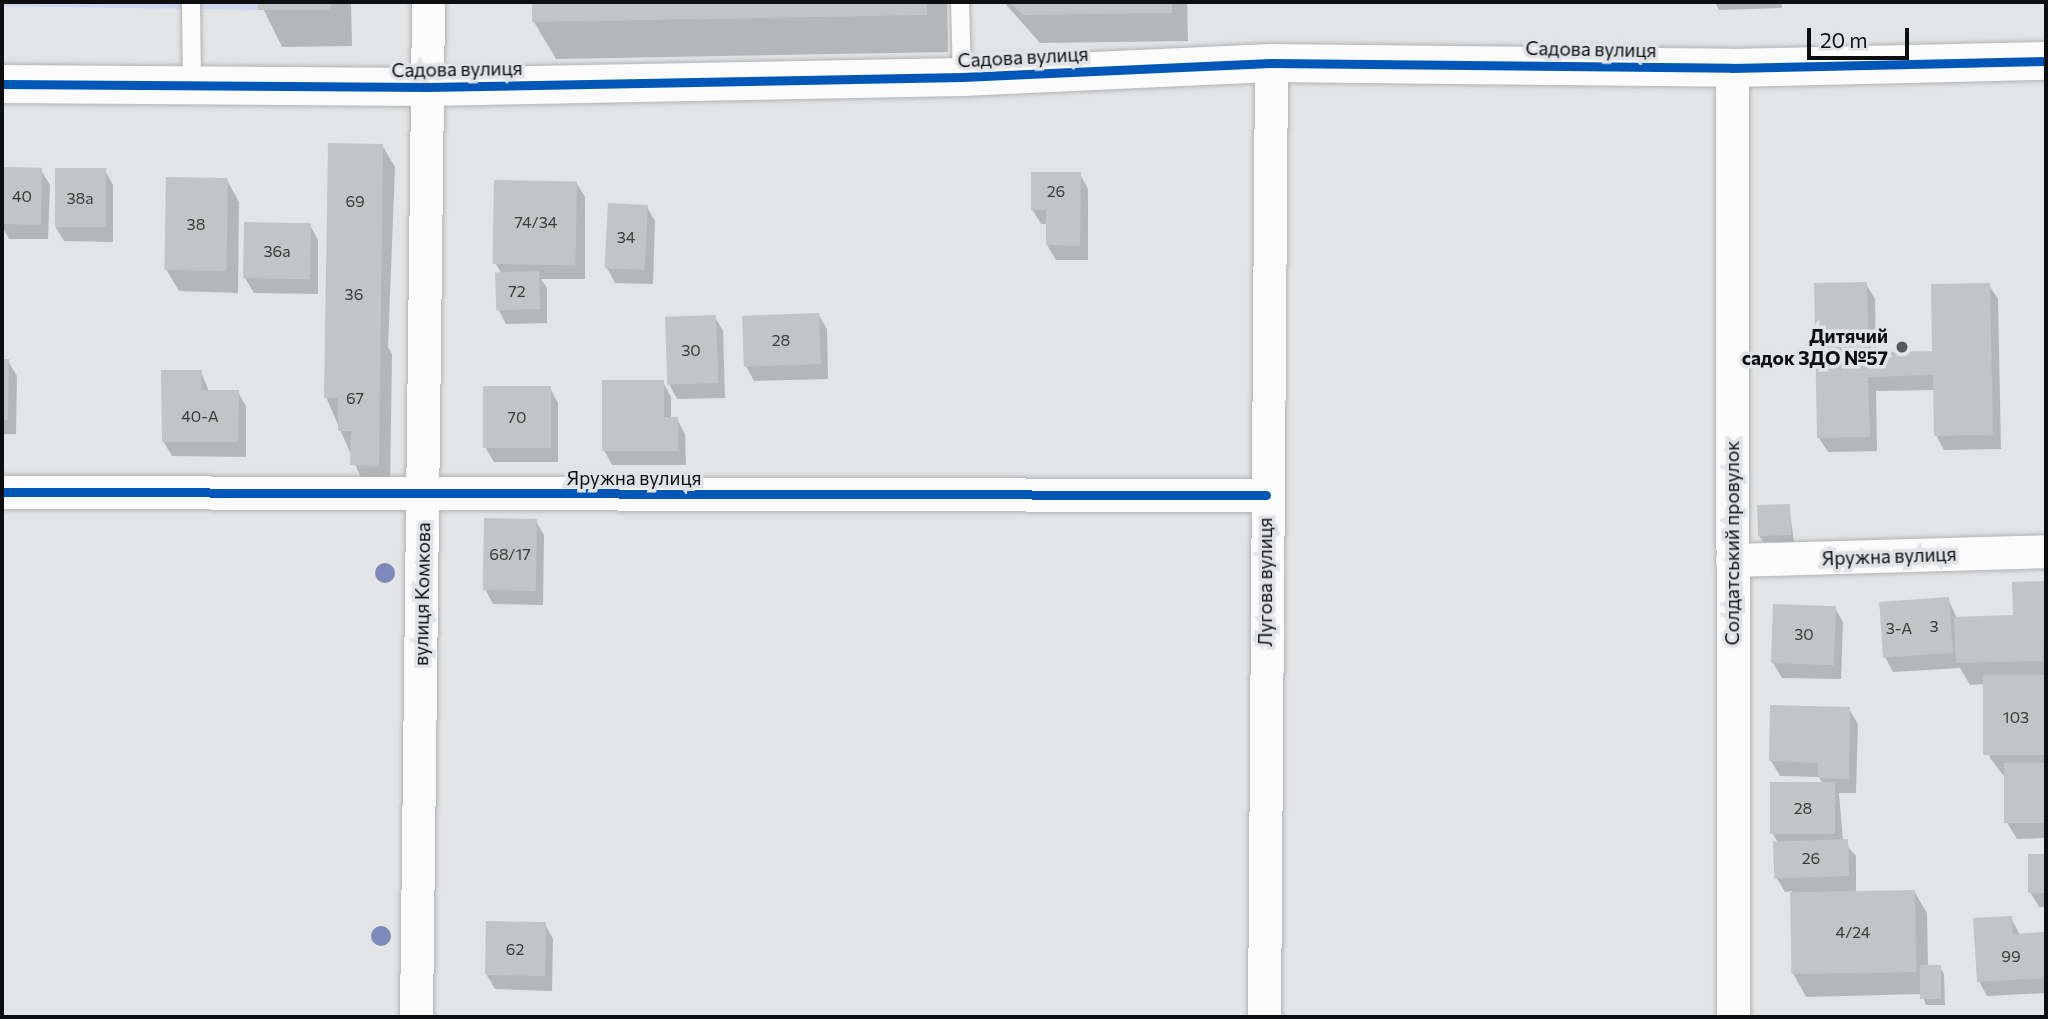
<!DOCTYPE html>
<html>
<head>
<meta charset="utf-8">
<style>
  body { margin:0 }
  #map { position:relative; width:2048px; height:1019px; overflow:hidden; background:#e2e4e6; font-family:Commissioner,sans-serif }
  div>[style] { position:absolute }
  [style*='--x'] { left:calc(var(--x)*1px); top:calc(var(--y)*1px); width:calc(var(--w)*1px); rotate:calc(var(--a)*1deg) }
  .green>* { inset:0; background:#ccd6f1 }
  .shadow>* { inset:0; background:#0003 }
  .building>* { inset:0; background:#c3c4c5; transform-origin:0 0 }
  .roads { filter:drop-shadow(0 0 2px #b1b2b3) drop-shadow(0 0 2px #b1b2b3) }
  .lane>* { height:18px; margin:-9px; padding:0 9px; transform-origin:9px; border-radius:9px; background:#fbfbfb }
  .street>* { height:33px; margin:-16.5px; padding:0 16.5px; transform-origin:16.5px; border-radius:16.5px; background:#fbfbfb }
  .secondary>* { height:38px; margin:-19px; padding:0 19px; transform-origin:19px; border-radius:19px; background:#fbfbfb }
  .cycleway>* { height:9px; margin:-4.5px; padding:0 4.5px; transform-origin:4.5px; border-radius:4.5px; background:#0057b8 }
  .trees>* { width:20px; height:20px; margin:-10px; border-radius:50%; background:#7d89b9 }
  .dots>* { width:19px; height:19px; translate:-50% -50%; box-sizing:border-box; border:4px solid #e1e3e7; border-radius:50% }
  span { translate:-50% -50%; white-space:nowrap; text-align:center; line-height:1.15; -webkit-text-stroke:7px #e1e3e7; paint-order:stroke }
  .number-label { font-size:16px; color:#3a3c3c }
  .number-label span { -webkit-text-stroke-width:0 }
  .street-label { font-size:19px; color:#0d0e0f }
  .poi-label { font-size:19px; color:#0d0e0f; font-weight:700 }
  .right { translate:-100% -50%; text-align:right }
  .frame { position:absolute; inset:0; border:4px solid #0d0e0f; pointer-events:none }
  .scale { position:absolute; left:1807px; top:28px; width:102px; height:32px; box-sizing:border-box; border:4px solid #0d0e0f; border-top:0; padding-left:9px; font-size:21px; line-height:24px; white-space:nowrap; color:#0d0e0f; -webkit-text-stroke:5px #e1e3e7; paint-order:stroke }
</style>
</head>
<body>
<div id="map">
  <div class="green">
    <i style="clip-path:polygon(2px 2px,258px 2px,258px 10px,2px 6px)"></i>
  </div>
  <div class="shadow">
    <i style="clip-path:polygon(260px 2px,351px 2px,352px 46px,282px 47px)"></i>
    <i style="clip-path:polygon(534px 2px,947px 2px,948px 52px,556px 59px,534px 22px)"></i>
    <i style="clip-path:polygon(1004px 2px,1187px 2px,1188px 41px,1040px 43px)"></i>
    <i style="clip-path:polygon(1715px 2px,1781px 2px,1782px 8px,1719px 10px)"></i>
    <i style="clip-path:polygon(382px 145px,395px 167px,388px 347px,392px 354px,390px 488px,365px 487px,326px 397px)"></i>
    <i style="clip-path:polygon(2px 169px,41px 170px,50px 185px,48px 239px,9px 239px,2px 226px)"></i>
    <i style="clip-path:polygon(105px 170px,113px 185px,113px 242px,64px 241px,55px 226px)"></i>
    <i style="clip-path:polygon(1080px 174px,1088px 189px,1088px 260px,1056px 260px,1047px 245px,1047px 224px,1041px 224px,1032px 209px)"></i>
    <i style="clip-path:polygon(227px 180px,239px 202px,238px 293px,179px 291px,166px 269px)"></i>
    <i style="clip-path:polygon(576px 182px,585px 197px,585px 279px,541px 279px,547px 288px,547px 323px,506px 324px,498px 309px,502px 274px,496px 264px)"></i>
    <i style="clip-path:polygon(647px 207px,655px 221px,653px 284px,615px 283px,607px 268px)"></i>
    <i style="clip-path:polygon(310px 225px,318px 240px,318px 294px,254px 293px,245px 278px)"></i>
    <i style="clip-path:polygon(1866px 284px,1875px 299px,1876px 354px,1934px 353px,1989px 285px,1998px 299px,2001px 449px,1944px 450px,1936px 435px,1935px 390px,1876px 391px,1877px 451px,1828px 452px,1819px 438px)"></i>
    <i style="clip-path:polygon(818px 314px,827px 329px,828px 379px,754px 381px,746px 366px)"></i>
    <i style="clip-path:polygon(715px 317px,723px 331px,725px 398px,677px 399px,669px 384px)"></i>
    <i style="clip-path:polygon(2px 361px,8px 361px,17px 376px,16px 434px,2px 434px)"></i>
    <i style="clip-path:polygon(201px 372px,209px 391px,238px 392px,246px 406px,246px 457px,172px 456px,163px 441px)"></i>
    <i style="clip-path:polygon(663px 382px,671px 397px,671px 419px,677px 419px,685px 434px,686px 465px,612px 465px,604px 450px)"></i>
    <i style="clip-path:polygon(550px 388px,558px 403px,558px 462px,494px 462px,485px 447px)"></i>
    <i style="clip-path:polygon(1789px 506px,1794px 542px,1763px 542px,1759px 535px)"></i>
    <i style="clip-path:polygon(536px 521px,544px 535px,543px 605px,493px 604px,485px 589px)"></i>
    <i style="clip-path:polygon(2046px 583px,2046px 838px,2017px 839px,2008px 824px,2007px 780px,1990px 758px,1985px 684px,1970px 685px,1960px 668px,1893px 672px,1885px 657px,1948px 599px,1957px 618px,2015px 617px,2014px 584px)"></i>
    <i style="clip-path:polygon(1835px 608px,1843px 622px,1841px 679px,1782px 678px,1773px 663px)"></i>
    <i style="clip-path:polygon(1849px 709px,1858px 724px,1856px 793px,1839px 793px,1843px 841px,1856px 856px,1856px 893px,1914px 891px,1927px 913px,1928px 967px,1940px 967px,1944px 974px,1945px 1005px,1926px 1005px,1922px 994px,1806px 997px,1794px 975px,1792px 891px,1785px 892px,1776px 877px,1778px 843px,1773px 834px,1823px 784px,1819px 777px,1780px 776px,1771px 761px)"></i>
    <i style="clip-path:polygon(2030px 856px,2046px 856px,2046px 907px,2039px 907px,2030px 892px)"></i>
    <i style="clip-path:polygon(2011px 918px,2020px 935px,2046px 933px,2046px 993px,1987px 996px,1979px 981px)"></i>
    <i style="clip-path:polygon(545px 924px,553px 939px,552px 991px,495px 989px,486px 974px)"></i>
  </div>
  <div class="building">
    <i style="left:258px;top:2px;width:73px;height:8px"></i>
    <i style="clip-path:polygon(532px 2px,927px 2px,927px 15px,532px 22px)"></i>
    <i style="clip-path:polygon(1010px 2px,1172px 2px,1172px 13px,1023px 15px)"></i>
    <i style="clip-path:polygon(328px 143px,383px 144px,379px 466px,350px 465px,351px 431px,338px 431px,338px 398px,324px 398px)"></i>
    <i style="left:2px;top:167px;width:40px;height:57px;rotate:1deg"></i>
    <i style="left:55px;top:168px;width:51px;height:59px"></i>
    <i style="clip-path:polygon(1031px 172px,1081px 172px,1080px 246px,1046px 245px,1046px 210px,1031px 210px)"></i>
    <i style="left:166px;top:177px;width:62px;height:93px;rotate:1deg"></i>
    <i style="left:494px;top:180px;width:83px;height:84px;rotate:1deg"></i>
    <i style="left:608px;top:203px;width:40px;height:65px;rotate:3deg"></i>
    <i style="left:244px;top:222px;width:67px;height:56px;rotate:1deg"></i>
    <i style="left:539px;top:271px;width:38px;height:44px;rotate:88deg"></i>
    <i style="clip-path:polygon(1867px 282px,1869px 352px,1932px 351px,1931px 284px,1990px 283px,1993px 435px,1934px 436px,1933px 375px,1868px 377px,1870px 437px,1817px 438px,1814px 283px)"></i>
    <i style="left:819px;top:313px;width:51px;height:77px;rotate:88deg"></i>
    <i style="left:716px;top:315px;width:68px;height:51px;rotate:88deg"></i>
    <i style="clip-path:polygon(2px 359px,9px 359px,8px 420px,2px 420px)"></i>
    <i style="clip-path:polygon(161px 370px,202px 370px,201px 390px,239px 390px,238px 442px,162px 442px)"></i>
    <i style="clip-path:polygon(602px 380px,664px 380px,664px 417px,678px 417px,678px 451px,602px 451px)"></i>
    <i style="left:483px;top:386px;width:68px;height:62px"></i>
    <i style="left:1790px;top:504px;width:31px;height:33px;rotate:88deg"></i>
    <i style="left:484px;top:518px;width:53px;height:72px;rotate:1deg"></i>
    <i style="clip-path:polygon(2046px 581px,2043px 661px,1956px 663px,1954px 617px,2013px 615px,2012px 582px)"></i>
    <i style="left:1949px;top:597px;width:56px;height:70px;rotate:86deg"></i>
    <i style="left:1773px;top:604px;width:63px;height:59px;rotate:2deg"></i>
    <i style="left:2046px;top:675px;width:80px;height:63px;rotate:90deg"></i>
    <i style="clip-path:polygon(1770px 705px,1850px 707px,1849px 779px,1818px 778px,1818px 763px,1769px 761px)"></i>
    <i style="left:2046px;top:763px;width:60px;height:42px;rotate:90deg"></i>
    <i style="left:1835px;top:782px;width:52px;height:65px;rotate:90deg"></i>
    <i style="left:1848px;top:839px;width:37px;height:75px;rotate:88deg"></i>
    <i style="left:2046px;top:854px;width:39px;height:18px;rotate:90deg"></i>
    <i style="left:1915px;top:890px;width:82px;height:125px;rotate:89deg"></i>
    <i style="clip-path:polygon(2012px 916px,2013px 934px,2046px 932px,2046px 978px,1977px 982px,1973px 918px)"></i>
    <i style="left:486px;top:921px;width:60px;height:54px;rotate:1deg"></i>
    <i style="left:1920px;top:965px;width:21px;height:34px"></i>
  </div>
  <div class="roads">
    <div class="lane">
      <i style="--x:191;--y:2;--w:83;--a:89.3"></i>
      <i style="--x:960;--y:2;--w:75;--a:88.5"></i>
    </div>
    <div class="street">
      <i style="--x:1732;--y:68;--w:949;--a:89.94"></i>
      <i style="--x:2;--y:492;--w:1264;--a:0.14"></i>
      <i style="--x:1732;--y:560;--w:314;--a:-1.6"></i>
      <i style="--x:416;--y:1017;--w:1015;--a:-89.32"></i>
      <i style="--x:1264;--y:1017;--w:954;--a:-89.58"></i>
    </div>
    <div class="secondary">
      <i style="--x:2;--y:84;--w:425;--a:0.4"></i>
      <i style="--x:427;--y:87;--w:535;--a:-1.07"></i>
      <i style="--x:962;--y:77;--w:309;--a:-2.6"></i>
      <i style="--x:1271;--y:63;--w:461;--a:0.6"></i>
      <i style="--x:1732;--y:68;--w:314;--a:-1.3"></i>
    </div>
  </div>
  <div class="cycleway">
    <i style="--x:2;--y:84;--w:425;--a:0.4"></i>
    <i style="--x:427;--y:87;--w:535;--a:-1.07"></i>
    <i style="--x:962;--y:77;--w:309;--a:-2.6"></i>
    <i style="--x:1271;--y:63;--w:461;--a:0.6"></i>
    <i style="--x:1732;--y:68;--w:314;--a:-1.3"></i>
    <i style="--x:2;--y:492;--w:1264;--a:0.14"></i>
  </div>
  <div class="trees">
    <i style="left:385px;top:573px"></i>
    <i style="left:381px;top:936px"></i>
  </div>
  <div class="dots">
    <i style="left:1902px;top:347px;background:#58595a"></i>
  </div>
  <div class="number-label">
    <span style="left:1056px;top:191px">26</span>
    <span style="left:22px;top:196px">40</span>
    <span style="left:80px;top:198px">38а</span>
    <span style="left:355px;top:201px">69</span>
    <span style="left:536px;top:222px">74/34</span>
    <span style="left:196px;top:224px">38</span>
    <span style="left:626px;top:237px">34</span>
    <span style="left:277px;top:251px">36а</span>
    <span style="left:517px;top:291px">72</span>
    <span style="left:354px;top:294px">36</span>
    <span style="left:781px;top:340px">28</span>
    <span style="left:691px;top:350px">30</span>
    <span style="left:355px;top:398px">67</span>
    <span style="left:200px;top:416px">40-А</span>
    <span style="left:517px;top:417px">70</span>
    <span style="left:510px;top:554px">68/17</span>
    <span style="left:1934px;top:626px">3</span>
    <span style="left:1899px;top:628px">3-А</span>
    <span style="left:1804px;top:634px">30</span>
    <span style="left:2016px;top:717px">103</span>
    <span style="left:1803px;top:808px">28</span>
    <span style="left:1811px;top:858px">26</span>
    <span style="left:1853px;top:932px">4/24</span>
    <span style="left:515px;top:949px">62</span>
    <span style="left:2011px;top:956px">99</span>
  </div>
  <div class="street-label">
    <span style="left:1591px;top:49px;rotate:1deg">Садова вулиця</span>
    <span style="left:1023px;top:57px;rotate:-3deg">Садова вулиця</span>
    <span style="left:457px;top:69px;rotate:-1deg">Садова вулиця</span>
    <span style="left:634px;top:478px">Яружна вулиця</span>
    <span style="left:1732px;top:543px;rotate:-90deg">Солдатський провулок</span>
    <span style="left:1889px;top:556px;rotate:-2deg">Яружна вулиця</span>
    <span style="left:1265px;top:582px;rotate:-90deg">Лугова вулиця</span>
    <span style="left:422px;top:594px;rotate:-89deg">вулиця Комкова</span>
  </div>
  <div class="poi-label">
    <span class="right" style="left:1888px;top:347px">Дитячий<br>садок ЗДО №57</span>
  </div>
  <div class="frame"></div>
  <div class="scale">20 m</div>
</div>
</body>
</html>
